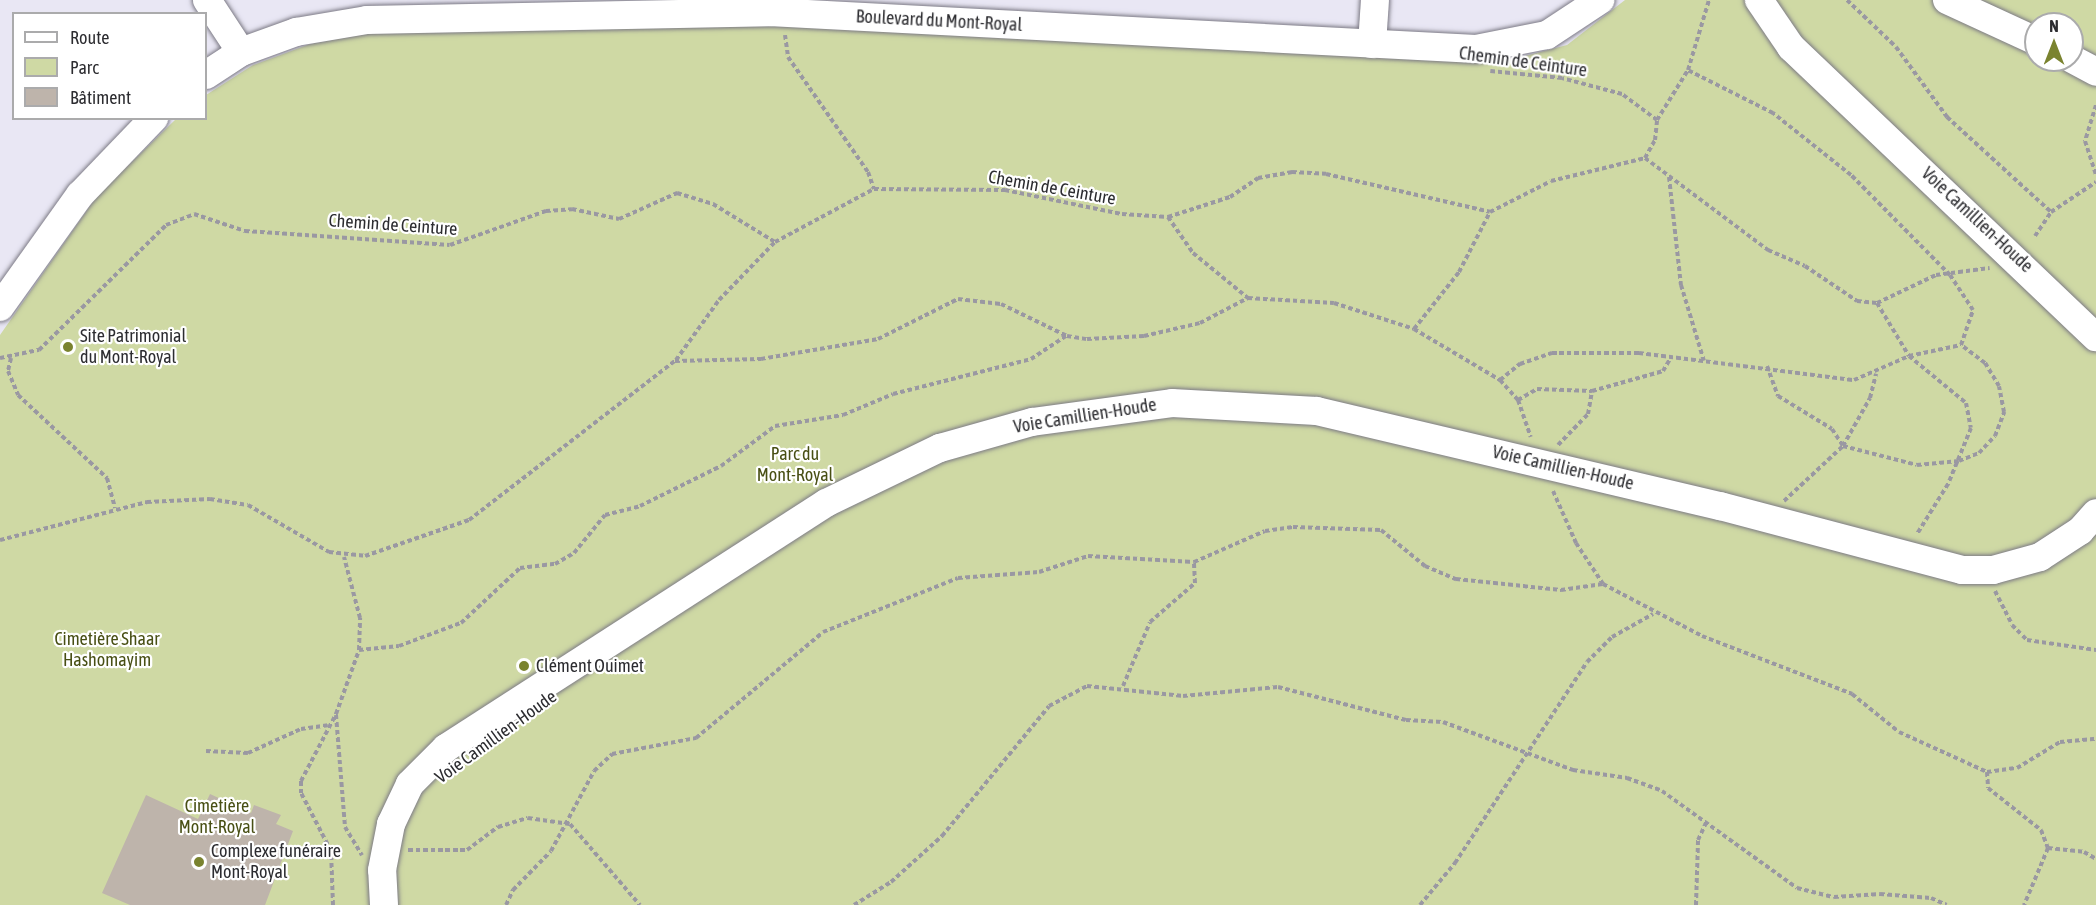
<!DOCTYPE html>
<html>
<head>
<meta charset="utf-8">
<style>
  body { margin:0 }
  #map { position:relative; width:2096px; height:905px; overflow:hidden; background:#e9e7f4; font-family:"Asap Condensed",sans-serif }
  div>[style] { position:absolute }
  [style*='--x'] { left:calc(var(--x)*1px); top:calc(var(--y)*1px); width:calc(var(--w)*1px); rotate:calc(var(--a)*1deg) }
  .green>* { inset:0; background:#cfd9a4 }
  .building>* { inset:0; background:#beb4ab }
  .path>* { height:4px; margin-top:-2px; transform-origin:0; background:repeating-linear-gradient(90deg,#9a98a2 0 4.5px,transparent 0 7.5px) }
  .roads { filter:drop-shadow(0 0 2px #7c7a85) drop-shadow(0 0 2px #7c7a85) }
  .minor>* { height:28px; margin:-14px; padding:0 14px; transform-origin:14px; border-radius:14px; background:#fff }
  .dots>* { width:16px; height:16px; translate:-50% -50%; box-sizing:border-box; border:3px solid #fff; border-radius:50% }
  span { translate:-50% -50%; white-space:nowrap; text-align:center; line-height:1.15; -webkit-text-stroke:4.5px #fff; paint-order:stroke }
  .street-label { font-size:18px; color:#2c2c30 }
  .poi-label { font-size:18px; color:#2c2c30 }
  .left { translate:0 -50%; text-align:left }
  .park-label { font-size:18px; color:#484f14 }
  .legend { position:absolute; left:12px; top:12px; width:195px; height:108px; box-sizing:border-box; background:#fff; border:2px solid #ababac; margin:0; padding:8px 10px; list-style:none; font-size:18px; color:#2c2c30 }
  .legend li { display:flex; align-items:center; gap:12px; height:30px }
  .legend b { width:30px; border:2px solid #ababac }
  .north { position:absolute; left:2024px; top:12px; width:60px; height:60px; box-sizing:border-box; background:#fff; border:2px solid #ababac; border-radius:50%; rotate:0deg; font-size:16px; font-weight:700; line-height:24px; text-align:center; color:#2c2c30 }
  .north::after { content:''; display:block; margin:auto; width:21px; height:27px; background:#7a832f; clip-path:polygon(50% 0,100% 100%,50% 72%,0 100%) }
</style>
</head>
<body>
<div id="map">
  <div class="green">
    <i style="clip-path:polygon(evenodd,1625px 0,2096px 0,2096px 905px,0 905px,0 335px,97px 196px,176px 119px,206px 118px,206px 95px,253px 65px,310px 44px,375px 32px,784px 25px,1506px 61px,1567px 45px,1625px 0,2036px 24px,2072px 24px,2072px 60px,2036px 60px,2036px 24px)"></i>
  </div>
  <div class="building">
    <i style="clip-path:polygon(210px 794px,251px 813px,254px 805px,281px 815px,276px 824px,293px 831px,265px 905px,130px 905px,102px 893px,146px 795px,198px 819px)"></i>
  </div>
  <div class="path">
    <i style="--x:1847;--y:0;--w:68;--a:43.8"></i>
    <i style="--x:1896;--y:47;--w:87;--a:53.9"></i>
    <i style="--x:1947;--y:117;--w:141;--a:42.4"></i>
    <i style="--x:785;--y:35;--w:22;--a:82"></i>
    <i style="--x:788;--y:57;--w:140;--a:55.2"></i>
    <i style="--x:868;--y:172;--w:18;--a:71"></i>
    <i style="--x:2096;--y:105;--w:38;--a:107"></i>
    <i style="--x:2085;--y:141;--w:36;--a:72"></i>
    <i style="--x:1657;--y:120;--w:59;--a:-58.2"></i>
    <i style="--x:1688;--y:70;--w:73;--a:-73.3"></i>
    <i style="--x:1645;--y:158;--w:154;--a:36.8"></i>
    <i style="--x:1768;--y:250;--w:40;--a:23.4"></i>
    <i style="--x:1805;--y:266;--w:63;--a:33.9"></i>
    <i style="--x:1857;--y:301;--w:20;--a:6"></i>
    <i style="--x:1877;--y:303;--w:65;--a:-25.4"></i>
    <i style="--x:1936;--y:275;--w:54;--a:-7.4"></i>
    <i style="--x:1669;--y:177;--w:109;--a:83.7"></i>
    <i style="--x:1681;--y:285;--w:79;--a:73.2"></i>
    <i style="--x:1168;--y:217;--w:44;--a:55.2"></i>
    <i style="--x:1193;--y:253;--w:71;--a:39.3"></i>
    <i style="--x:2035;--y:236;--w:29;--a:-56"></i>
    <i style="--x:2051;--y:212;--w:54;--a:-33.7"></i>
    <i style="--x:1877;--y:303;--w:62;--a:58.9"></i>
    <i style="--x:1909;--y:356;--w:74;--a:39.5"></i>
    <i style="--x:1966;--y:403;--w:25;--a:79"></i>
    <i style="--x:1971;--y:428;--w:61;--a:112.3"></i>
    <i style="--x:1948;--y:484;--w:59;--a:121.8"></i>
    <i style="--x:1414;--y:329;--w:100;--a:30.7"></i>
    <i style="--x:1500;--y:380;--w:27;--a:48"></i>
    <i style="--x:1518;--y:400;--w:39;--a:71"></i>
    <i style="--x:0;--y:358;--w:40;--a:-12"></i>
    <i style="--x:39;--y:350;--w:178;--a:-44.5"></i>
    <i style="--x:166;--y:225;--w:30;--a:-21"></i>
    <i style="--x:194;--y:214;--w:54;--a:18.4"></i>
    <i style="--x:245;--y:231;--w:205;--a:3.9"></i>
    <i style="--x:450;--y:245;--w:102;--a:-19.5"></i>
    <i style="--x:546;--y:211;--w:26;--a:-4"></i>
    <i style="--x:572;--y:209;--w:48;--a:12"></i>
    <i style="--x:619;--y:219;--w:64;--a:-24.1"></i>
    <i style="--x:677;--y:193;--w:38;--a:17"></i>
    <i style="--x:713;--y:204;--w:73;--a:31.5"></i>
    <i style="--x:775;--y:242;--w:112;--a:-28.2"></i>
    <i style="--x:874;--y:189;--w:131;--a:0.4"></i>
    <i style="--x:1005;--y:190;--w:119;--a:11.6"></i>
    <i style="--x:1122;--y:214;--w:46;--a:3.7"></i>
    <i style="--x:1168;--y:217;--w:65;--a:-17.9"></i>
    <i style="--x:1230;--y:197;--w:34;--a:-34"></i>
    <i style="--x:1258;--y:178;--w:35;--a:-10"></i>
    <i style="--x:1292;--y:172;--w:34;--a:3"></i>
    <i style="--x:1326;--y:174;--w:168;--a:13"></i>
    <i style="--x:1490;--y:212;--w:68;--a:-26.9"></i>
    <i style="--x:1551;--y:181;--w:97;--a:-13.7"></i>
    <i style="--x:1645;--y:158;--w:21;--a:-61"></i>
    <i style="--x:1655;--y:140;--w:20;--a:-84"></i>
    <i style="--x:1657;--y:120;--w:44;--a:-143.4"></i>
    <i style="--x:1622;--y:94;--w:62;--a:-165.1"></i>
    <i style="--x:1562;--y:78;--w:72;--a:-174.4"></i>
    <i style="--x:11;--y:358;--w:13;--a:103"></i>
    <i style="--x:8;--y:371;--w:26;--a:67"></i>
    <i style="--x:18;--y:395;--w:122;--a:43"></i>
    <i style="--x:107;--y:478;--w:31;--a:75"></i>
    <i style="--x:676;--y:360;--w:74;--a:-54.4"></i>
    <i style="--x:719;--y:300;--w:81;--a:-46"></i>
    <i style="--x:1767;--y:366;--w:32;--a:70"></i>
    <i style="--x:1778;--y:396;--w:63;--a:31.4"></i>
    <i style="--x:1832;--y:429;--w:20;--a:57"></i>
    <i style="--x:1843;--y:446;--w:76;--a:14.4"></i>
    <i style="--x:1917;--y:465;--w:42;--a:-5.4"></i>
    <i style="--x:1959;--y:461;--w:22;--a:-22"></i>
    <i style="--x:1979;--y:453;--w:23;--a:-47"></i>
    <i style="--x:1995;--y:436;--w:26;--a:-69"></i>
    <i style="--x:2004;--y:412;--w:26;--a:-101"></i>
    <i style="--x:1999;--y:386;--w:27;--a:-121"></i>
    <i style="--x:1985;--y:363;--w:30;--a:-143"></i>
    <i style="--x:1500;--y:380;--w:26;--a:-39"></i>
    <i style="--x:1520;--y:364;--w:34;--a:-19"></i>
    <i style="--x:1552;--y:353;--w:87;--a:0"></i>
    <i style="--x:1639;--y:353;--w:217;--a:7.2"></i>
    <i style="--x:1854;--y:380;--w:60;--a:-23.6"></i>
    <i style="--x:1909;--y:356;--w:53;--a:-11.9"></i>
    <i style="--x:1961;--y:345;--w:37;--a:-71"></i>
    <i style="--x:1973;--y:310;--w:42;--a:-123.3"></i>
    <i style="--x:1950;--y:275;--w:141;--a:-134.7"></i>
    <i style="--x:1851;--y:175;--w:100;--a:-141.5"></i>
    <i style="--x:1773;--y:113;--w:95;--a:-153.2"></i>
    <i style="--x:1518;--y:400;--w:22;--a:-30"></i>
    <i style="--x:1537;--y:389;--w:55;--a:2.1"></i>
    <i style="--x:1558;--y:445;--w:43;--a:-45.9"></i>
    <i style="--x:1588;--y:414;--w:23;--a:-80"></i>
    <i style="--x:1592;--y:391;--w:74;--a:-15.7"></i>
    <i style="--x:1663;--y:371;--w:14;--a:-60"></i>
    <i style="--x:1553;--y:491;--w:57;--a:66.1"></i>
    <i style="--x:1576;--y:543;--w:49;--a:56.6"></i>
    <i style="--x:1784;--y:501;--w:81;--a:-43"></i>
    <i style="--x:1843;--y:446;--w:55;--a:-60.6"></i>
    <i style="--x:1870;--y:398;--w:25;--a:-76"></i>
    <i style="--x:0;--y:540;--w:152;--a:-14.5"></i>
    <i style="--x:147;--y:502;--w:63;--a:-2.7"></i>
    <i style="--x:210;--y:499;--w:38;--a:9"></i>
    <i style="--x:248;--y:505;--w:94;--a:30.1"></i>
    <i style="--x:329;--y:552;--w:36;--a:6"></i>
    <i style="--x:365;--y:556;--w:110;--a:-19.1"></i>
    <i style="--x:469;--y:520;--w:260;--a:-37.7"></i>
    <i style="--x:675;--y:361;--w:86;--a:-1.3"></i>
    <i style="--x:761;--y:359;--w:119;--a:-9.7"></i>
    <i style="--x:878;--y:339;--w:89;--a:-26.6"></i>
    <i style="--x:958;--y:299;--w:43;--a:6.6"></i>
    <i style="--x:1001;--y:304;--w:73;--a:25.9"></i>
    <i style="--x:1067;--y:336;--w:20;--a:9"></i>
    <i style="--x:1087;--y:339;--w:57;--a:-3"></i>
    <i style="--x:1144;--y:336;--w:57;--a:-13.1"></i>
    <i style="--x:1200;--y:323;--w:54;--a:-27.5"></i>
    <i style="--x:1248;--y:298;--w:86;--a:3.3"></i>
    <i style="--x:1334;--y:303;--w:84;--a:18"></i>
    <i style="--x:1414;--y:329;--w:73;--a:-51.7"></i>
    <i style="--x:1459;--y:272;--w:68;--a:-62.7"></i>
    <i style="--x:1995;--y:591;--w:38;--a:63"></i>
    <i style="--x:2012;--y:625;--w:21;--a:45"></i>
    <i style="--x:2027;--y:640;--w:70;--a:8.2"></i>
    <i style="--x:359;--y:650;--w:40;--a:-5.7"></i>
    <i style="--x:399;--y:646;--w:66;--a:-20.4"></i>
    <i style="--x:461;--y:623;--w:81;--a:-43"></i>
    <i style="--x:520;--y:568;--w:35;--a:-7"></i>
    <i style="--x:555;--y:564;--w:22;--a:-30"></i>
    <i style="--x:574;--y:553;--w:49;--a:-50.8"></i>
    <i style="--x:605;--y:515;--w:36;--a:-14"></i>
    <i style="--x:640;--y:506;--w:90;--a:-26.3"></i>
    <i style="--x:721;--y:466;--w:67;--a:-36.5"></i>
    <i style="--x:775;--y:426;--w:69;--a:-9.2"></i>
    <i style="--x:843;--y:415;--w:54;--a:-22.8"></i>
    <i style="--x:893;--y:394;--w:142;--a:-14.2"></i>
    <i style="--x:1031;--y:359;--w:42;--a:-33.3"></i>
    <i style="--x:1123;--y:686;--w:69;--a:-67.1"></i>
    <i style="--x:1150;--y:622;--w:60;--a:-40.9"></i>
    <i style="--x:1195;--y:583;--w:21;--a:-93"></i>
    <i style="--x:336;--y:715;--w:112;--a:85.4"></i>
    <i style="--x:345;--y:827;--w:33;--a:59"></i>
    <i style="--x:206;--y:751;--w:42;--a:2.7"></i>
    <i style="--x:248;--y:753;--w:58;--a:-24.4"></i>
    <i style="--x:301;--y:729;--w:27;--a:-8"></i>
    <i style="--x:1987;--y:772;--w:16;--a:86"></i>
    <i style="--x:1988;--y:788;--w:68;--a:38.4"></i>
    <i style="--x:2041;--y:830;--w:19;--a:69"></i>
    <i style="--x:2048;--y:848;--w:62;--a:112.8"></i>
    <i style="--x:2048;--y:848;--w:36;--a:6"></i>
    <i style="--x:2084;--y:852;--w:14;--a:30"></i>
    <i style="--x:408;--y:850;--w:59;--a:0"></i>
    <i style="--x:467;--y:850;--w:39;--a:-37"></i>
    <i style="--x:498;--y:827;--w:31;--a:-17"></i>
    <i style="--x:528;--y:818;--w:42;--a:8.1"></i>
    <i style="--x:570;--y:824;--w:107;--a:49.2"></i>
    <i style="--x:333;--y:905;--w:54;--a:-92.1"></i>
    <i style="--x:331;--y:851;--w:65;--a:-117.3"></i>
    <i style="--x:301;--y:793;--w:12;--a:-90"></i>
    <i style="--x:301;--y:781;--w:76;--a:-62.4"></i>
    <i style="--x:336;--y:714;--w:68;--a:-70.2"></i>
    <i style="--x:359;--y:650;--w:32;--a:-88"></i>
    <i style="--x:360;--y:618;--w:63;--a:-104.7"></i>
    <i style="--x:506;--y:905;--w:17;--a:-65"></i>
    <i style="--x:513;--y:890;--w:54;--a:-45.7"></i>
    <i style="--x:551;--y:851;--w:91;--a:-61.7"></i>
    <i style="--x:594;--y:771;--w:25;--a:-43"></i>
    <i style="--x:612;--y:754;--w:86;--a:-10.8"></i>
    <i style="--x:696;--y:738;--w:165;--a:-39.8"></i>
    <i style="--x:823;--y:632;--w:145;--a:-21.8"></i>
    <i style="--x:958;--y:578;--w:81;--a:-4.2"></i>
    <i style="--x:1039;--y:572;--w:52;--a:-18.1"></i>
    <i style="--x:1088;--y:556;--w:106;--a:3.2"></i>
    <i style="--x:1194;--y:562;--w:77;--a:-23.6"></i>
    <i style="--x:1265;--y:531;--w:28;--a:-8"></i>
    <i style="--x:1293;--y:527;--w:88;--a:2"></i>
    <i style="--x:1381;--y:530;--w:57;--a:39.3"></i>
    <i style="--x:1425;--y:566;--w:34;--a:23"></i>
    <i style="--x:1456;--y:579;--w:106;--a:6"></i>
    <i style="--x:1561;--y:590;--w:42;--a:-8.1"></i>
    <i style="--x:1603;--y:584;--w:112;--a:27.7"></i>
    <i style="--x:1702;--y:636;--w:161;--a:21.1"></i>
    <i style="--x:1852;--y:694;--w:60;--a:39"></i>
    <i style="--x:1899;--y:732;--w:97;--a:24.4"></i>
    <i style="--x:1987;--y:772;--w:30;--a:-8"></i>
    <i style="--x:2017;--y:768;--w:50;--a:-31.2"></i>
    <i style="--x:2060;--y:742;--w:36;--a:-5"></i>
    <i style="--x:854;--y:905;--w:44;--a:-31.9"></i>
    <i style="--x:891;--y:882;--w:69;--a:-42"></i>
    <i style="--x:942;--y:836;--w:168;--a:-50.5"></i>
    <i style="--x:1049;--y:706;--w:43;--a:-27.8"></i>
    <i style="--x:1087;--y:686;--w:97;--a:5.9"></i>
    <i style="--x:1183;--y:696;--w:95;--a:-5.4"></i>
    <i style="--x:1278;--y:687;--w:132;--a:14.5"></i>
    <i style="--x:1406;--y:720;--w:37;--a:3"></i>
    <i style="--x:1443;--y:722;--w:139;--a:20.3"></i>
    <i style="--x:1573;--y:770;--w:55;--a:8.4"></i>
    <i style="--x:1627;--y:778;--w:37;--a:20"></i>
    <i style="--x:1662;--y:791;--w:166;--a:35.7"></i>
    <i style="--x:1797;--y:888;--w:38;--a:14"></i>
    <i style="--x:1834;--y:897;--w:46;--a:-3.7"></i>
    <i style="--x:1880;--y:894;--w:51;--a:4.5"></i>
    <i style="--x:1931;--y:898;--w:17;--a:24"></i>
    <i style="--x:1420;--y:905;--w:55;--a:-50.2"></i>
    <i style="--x:1455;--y:863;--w:240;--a:-56.7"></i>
    <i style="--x:1587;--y:662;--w:35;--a:-45"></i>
    <i style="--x:1612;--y:637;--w:47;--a:-29.3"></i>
    <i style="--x:1696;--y:905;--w:65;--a:-88.2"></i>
    <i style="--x:1698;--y:840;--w:19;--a:-65"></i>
  </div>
  <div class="roads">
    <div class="minor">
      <i style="--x:207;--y:0;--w:62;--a:56.8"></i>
      <i style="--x:1759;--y:0;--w:57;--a:55.8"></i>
      <i style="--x:1791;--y:47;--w:421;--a:43.6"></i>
      <i style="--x:1947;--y:0;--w:98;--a:24.7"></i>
      <i style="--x:1372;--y:44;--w:44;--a:-86.1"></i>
      <i style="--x:2072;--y:59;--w:27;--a:28"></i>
      <i style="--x:206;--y:75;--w:42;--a:-33.3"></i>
      <i style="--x:241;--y:52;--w:59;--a:-20"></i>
      <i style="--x:296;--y:32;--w:72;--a:-9.6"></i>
      <i style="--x:367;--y:20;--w:402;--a:-1.1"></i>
      <i style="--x:769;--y:12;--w:708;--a:3"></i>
      <i style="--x:1476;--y:49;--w:72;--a:-11.2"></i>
      <i style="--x:1547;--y:35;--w:64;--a:-33.4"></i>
      <i style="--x:0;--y:307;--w:138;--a:-54.5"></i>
      <i style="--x:80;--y:195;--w:107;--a:-46.1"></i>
      <i style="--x:384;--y:905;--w:35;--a:-93"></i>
      <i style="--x:382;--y:870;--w:47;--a:-78.9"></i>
      <i style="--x:391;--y:824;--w:44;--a:-64.6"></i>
      <i style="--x:410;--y:784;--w:51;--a:-45"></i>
      <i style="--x:446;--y:748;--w:452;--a:-32.8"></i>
      <i style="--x:826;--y:503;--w:127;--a:-25.8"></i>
      <i style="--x:940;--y:448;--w:96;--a:-15.8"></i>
      <i style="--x:1032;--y:422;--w:141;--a:-7.7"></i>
      <i style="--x:1172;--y:403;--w:145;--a:3.2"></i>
      <i style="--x:1317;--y:411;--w:414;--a:13.3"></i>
      <i style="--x:1720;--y:506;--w:250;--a:14.8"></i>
      <i style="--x:1962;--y:570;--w:31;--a:0"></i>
      <i style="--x:1993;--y:570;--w:49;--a:-15.5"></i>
      <i style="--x:2040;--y:557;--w:48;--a:-33"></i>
      <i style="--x:2080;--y:531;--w:24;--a:-48"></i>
    </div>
  </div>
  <div class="dots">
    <i style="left:68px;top:347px;background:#7a832f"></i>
    <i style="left:524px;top:666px;background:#7a832f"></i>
    <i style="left:199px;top:862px;background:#7a832f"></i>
  </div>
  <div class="street-label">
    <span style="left:939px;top:21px;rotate:3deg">Boulevard du Mont-Royal</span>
    <span style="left:1523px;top:62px;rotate:8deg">Chemin de Ceinture</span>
    <span style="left:1052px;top:188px;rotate:10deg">Chemin de Ceinture</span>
    <span style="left:1977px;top:220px;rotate:43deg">Voie Camillien-Houde</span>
    <span style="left:393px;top:225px;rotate:4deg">Chemin de Ceinture</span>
    <span style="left:1085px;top:416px;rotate:-9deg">Voie Camillien-Houde</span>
    <span style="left:1563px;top:468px;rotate:13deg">Voie Camillien-Houde</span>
    <span style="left:496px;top:737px;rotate:-36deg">Voie Camillien-Houde</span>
  </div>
  <div class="poi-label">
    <span class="left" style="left:80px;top:347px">Site Patrimonial<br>du Mont-Royal</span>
    <span class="left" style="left:536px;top:666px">Clément Ouimet</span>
    <span class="left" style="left:211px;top:862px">Complexe funéraire<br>Mont-Royal</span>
  </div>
  <div class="park-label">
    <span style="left:795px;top:465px">Parc du<br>Mont-Royal</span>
    <span style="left:107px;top:650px">Cimetière Shaar<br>Hashomayim</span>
    <span style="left:217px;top:817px">Cimetière<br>Mont-Royal</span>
  </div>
  <ul class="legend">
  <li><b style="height:8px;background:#fff"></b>Route</li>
  <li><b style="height:16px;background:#cfd9a4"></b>Parc</li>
  <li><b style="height:16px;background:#beb4ab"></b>Bâtiment</li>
  </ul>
  <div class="north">N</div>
</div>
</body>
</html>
